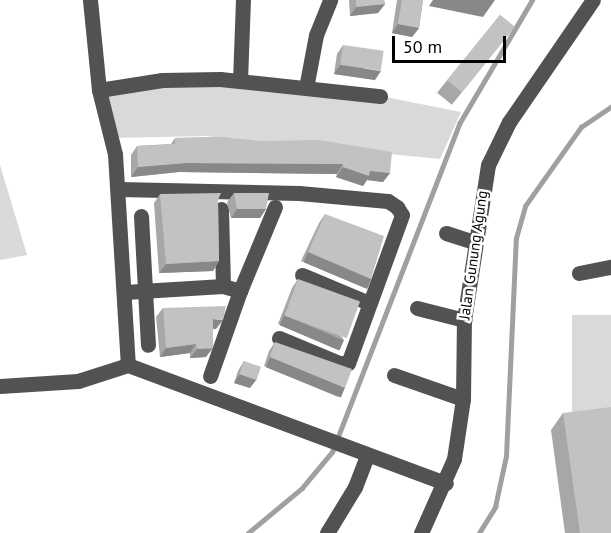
<!DOCTYPE html>
<html>
<head>
<meta charset="utf-8">
<style>
  body { margin:0 }
  #map { position:relative; width:611px; height:533px; overflow:hidden; background:#fff; font-family:"PT Sans",sans-serif }
  div>[style] { position:absolute }
  [style*='--x'] { left:calc(var(--x)*1px); top:calc(var(--y)*1px); width:calc(var(--w)*1px); rotate:calc(var(--a)*1deg) }
  .green>* { inset:0; background:#d9d9d9; transform-origin:0 0 }
  .stream>* { height:4.5px; margin:-2.25px; padding:0 2.25px; transform-origin:2.25px; border-radius:2.25px; background:#a0a0a0 }
  .minor>* { height:15px; margin:-7.5px; padding:0 7.5px; transform-origin:7.5px; border-radius:7.5px; background:#525252 }
  .wall>* { inset:0; background:#a7a7a7; transform-origin:0 0 }
  .shaded-wall>* { inset:0; background:#888; transform-origin:0 0 }
  .building>* { inset:0; background:#c2c2c2; transform-origin:0 0 }
  span { translate:-50% -50%; white-space:nowrap; text-align:center; line-height:1.15; -webkit-text-stroke:5px #fff; paint-order:stroke }
  .street-label { font-size:15px; color:#000 }
  .scale { position:absolute; left:392px; top:36px; width:114px; height:27px; box-sizing:border-box; border:3px solid #000; border-top:0; padding-left:8px; font-size:18px; line-height:21px; white-space:nowrap; color:#000; -webkit-text-stroke:4px #fff; paint-order:stroke }
</style>
</head>
<body>
<div id="map">
  <div class="green">
    <i style="clip-path:polygon(162px 80px,380px 96px,461px 112px,440px 159px,205px 136px,112px 138px,99px 90px)"></i>
    <i style="clip-path:polygon(0 165px,27px 255px,0 260px)"></i>
    <i style="left:611px;top:315px;width:106px;height:39px;rotate:90deg"></i>
  </div>
  <div class="stream">
    <i style="--x:248;--y:533;--w:70;--a:-39.8"></i>
    <i style="--x:302;--y:488;--w:47;--a:-50.2"></i>
    <i style="--x:332;--y:452;--w:352;--a:-68.8"></i>
    <i style="--x:459;--y:124;--w:144;--a:-59.5"></i>
    <i style="--x:479;--y:533;--w:31;--a:-58"></i>
    <i style="--x:495;--y:507;--w:52;--a:-77.8"></i>
    <i style="--x:506;--y:456;--w:218;--a:-87.4"></i>
    <i style="--x:516;--y:238;--w:33;--a:-74"></i>
    <i style="--x:525;--y:206;--w:97;--a:-54.7"></i>
    <i style="--x:581;--y:127;--w:36;--a:-34"></i>
  </div>
  <div class="minor">
    <i style="--x:90;--y:0;--w:90;--a:84.3"></i>
    <i style="--x:99;--y:90;--w:66;--a:76"></i>
    <i style="--x:115;--y:154;--w:211;--a:86.5"></i>
    <i style="--x:240;--y:81;--w:81;--a:-87.9"></i>
    <i style="--x:306;--y:88;--w:54;--a:-79.3"></i>
    <i style="--x:316;--y:35;--w:38;--a:-68"></i>
    <i style="--x:99;--y:90;--w:64;--a:-9"></i>
    <i style="--x:162;--y:80;--w:58;--a:-1"></i>
    <i style="--x:220;--y:79;--w:161;--a:6.1"></i>
    <i style="--x:119;--y:189;--w:180;--a:1.3"></i>
    <i style="--x:299;--y:193;--w:89;--a:5.1"></i>
    <i style="--x:388;--y:201;--w:11;--a:34"></i>
    <i style="--x:397;--y:207;--w:9;--a:58"></i>
    <i style="--x:402;--y:215;--w:158;--a:110"></i>
    <i style="--x:348;--y:363;--w:9;--a:180"></i>
    <i style="--x:339;--y:363;--w:65;--a:-157.4"></i>
    <i style="--x:221;--y:209;--w:77;--a:88.5"></i>
    <i style="--x:141;--y:216;--w:129;--a:86.9"></i>
    <i style="--x:446;--y:233;--w:29;--a:18"></i>
    <i style="--x:579;--y:273;--w:33;--a:-11"></i>
    <i style="--x:302;--y:275;--w:73;--a:22.7"></i>
    <i style="--x:240;--y:291;--w:91;--a:-67.4"></i>
    <i style="--x:125;--y:292;--w:98;--a:-3.5"></i>
    <i style="--x:223;--y:286;--w:18;--a:16"></i>
    <i style="--x:240;--y:291;--w:90;--a:109.4"></i>
    <i style="--x:417;--y:308;--w:49;--a:14.3"></i>
    <i style="--x:394;--y:375;--w:73;--a:19.2"></i>
    <i style="--x:0;--y:386;--w:78;--a:-3.7"></i>
    <i style="--x:78;--y:381;--w:52;--a:-17.7"></i>
    <i style="--x:128;--y:365;--w:339;--a:20.4"></i>
    <i style="--x:327;--y:533;--w:54;--a:-58.7"></i>
    <i style="--x:355;--y:487;--w:33;--a:-69"></i>
    <i style="--x:421;--y:533;--w:81;--a:-66"></i>
    <i style="--x:454;--y:459;--w:61;--a:-81.5"></i>
    <i style="--x:463;--y:399;--w:79;--a:-89.3"></i>
    <i style="--x:464;--y:320;--w:157;--a:-81.2"></i>
    <i style="--x:488;--y:165;--w:48;--a:-64"></i>
    <i style="--x:509;--y:122;--w:148;--a:-55.5"></i>
  </div>
  <div class="wall">
    <i style="clip-path:polygon(349px 0,384px 0,385px 4px,378px 13px,350px 16px)"></i>
    <i style="clip-path:polygon(397px 0,423px 0,419px 28px,412px 37px,392px 33px)"></i>
    <i style="left:500px;top:15px;width:19px;height:100px;rotate:39deg"></i>
    <i style="clip-path:polygon(343px 45px,375px 80px,334px 74px,337px 54px)"></i>
    <i style="clip-path:polygon(222px 137px,390px 173px,383px 182px,367px 180px,363px 186px,336px 177px,337px 174px,179px 172px,131px 177px,131px 155px,137px 146px,171px 144px,175px 138px)"></i>
    <i style="clip-path:polygon(234px 193px,266px 209px,260px 218px,231px 218px,227px 202px)"></i>
    <i style="clip-path:polygon(160px 194px,218px 200px,219px 261px,213px 271px,159px 273px,154px 203px)"></i>
    <i style="clip-path:polygon(325px 214px,371px 279px,365px 288px,301px 261px,319px 223px)"></i>
    <i style="clip-path:polygon(298px 279px,344px 340px,338px 350px,278px 324px,292px 288px)"></i>
    <i style="clip-path:polygon(163px 308px,216px 329px,213px 329px,206px 357px,190px 358px,190px 353px,160px 357px,156px 317px)"></i>
    <i style="clip-path:polygon(275px 342px,345px 388px,338px 397px,264px 366px,269px 351px)"></i>
    <i style="clip-path:polygon(244px 361px,250px 388px,234px 383px,238px 371px)"></i>
    <i style="clip-path:polygon(563px 413px,611px 533px,565px 533px,551px 430px)"></i>
  </div>
  <div class="shaded-wall">
    <i style="clip-path:polygon(433px 0,495px 0,483px 17px,429px 6px)"></i>
    <i style="clip-path:polygon(385px 4px,378px 13px,350px 16px,356px 7px)"></i>
    <i style="clip-path:polygon(398px 24px,419px 28px,412px 37px,392px 33px)"></i>
    <i style="clip-path:polygon(340px 65px,381px 71px,375px 80px,334px 74px)"></i>
    <i style="clip-path:polygon(186px 163px,343px 164px,337px 174px,179px 172px,131px 177px,138px 167px)"></i>
    <i style="clip-path:polygon(343px 167px,370px 171px,390px 173px,383px 182px,367px 180px,363px 186px,336px 177px)"></i>
    <i style="clip-path:polygon(237px 209px,266px 209px,260px 218px,231px 218px)"></i>
    <i style="left:308px;top:252px;width:69px;height:11px;rotate:23deg"></i>
    <i style="clip-path:polygon(219px 261px,213px 271px,159px 273px,166px 264px)"></i>
    <i style="left:284px;top:315px;width:65px;height:11px;rotate:23deg"></i>
    <i style="clip-path:polygon(213px 319px,223px 320px,216px 329px,207px 329px)"></i>
    <i style="clip-path:polygon(196px 344px,190px 353px,160px 357px,166px 348px)"></i>
    <i style="clip-path:polygon(213px 348px,206px 357px,190px 358px,197px 349px)"></i>
    <i style="left:270px;top:357px;width:81px;height:11px;rotate:22deg"></i>
    <i style="clip-path:polygon(240px 374px,257px 379px,250px 388px,234px 383px)"></i>
  </div>
  <div class="building">
    <i style="clip-path:polygon(356px 0,384px 0,385px 4px,356px 7px)"></i>
    <i style="clip-path:polygon(402px 0,423px 0,419px 28px,398px 24px)"></i>
    <i style="left:500px;top:15px;width:19px;height:84px;rotate:39deg"></i>
    <i style="left:343px;top:45px;width:41px;height:20px;rotate:8deg"></i>
    <i style="clip-path:polygon(222px 137px,262px 141px,319px 140px,392px 152px,390px 173px,370px 171px,369px 176px,343px 167px,343px 164px,186px 163px,138px 167px,137px 146px,175px 144px,175px 138px)"></i>
    <i style="clip-path:polygon(221px 193px,218px 200px,219px 261px,166px 264px,160px 194px)"></i>
    <i style="clip-path:polygon(234px 193px,269px 193px,266px 209px,237px 209px)"></i>
    <i style="clip-path:polygon(325px 214px,384px 236px,371px 279px,308px 252px)"></i>
    <i style="left:298px;top:279px;width:66px;height:39px;rotate:20deg"></i>
    <i style="clip-path:polygon(226px 306px,223px 320px,213px 319px,213px 348px,197px 349px,196px 344px,166px 348px,163px 308px)"></i>
    <i style="clip-path:polygon(275px 342px,352px 369px,345px 388px,270px 357px)"></i>
    <i style="left:244px;top:361px;width:18px;height:14px;rotate:19deg"></i>
    <i style="clip-path:polygon(611px 407px,611px 533px,580px 533px,563px 413px)"></i>
  </div>
  <div class="street-label">
    <span style="left:473px;top:255px;rotate:-82deg">Jalan Gunung Agung</span>
  </div>
  <div class="scale">50 m</div>
</div>
</body>
</html>
